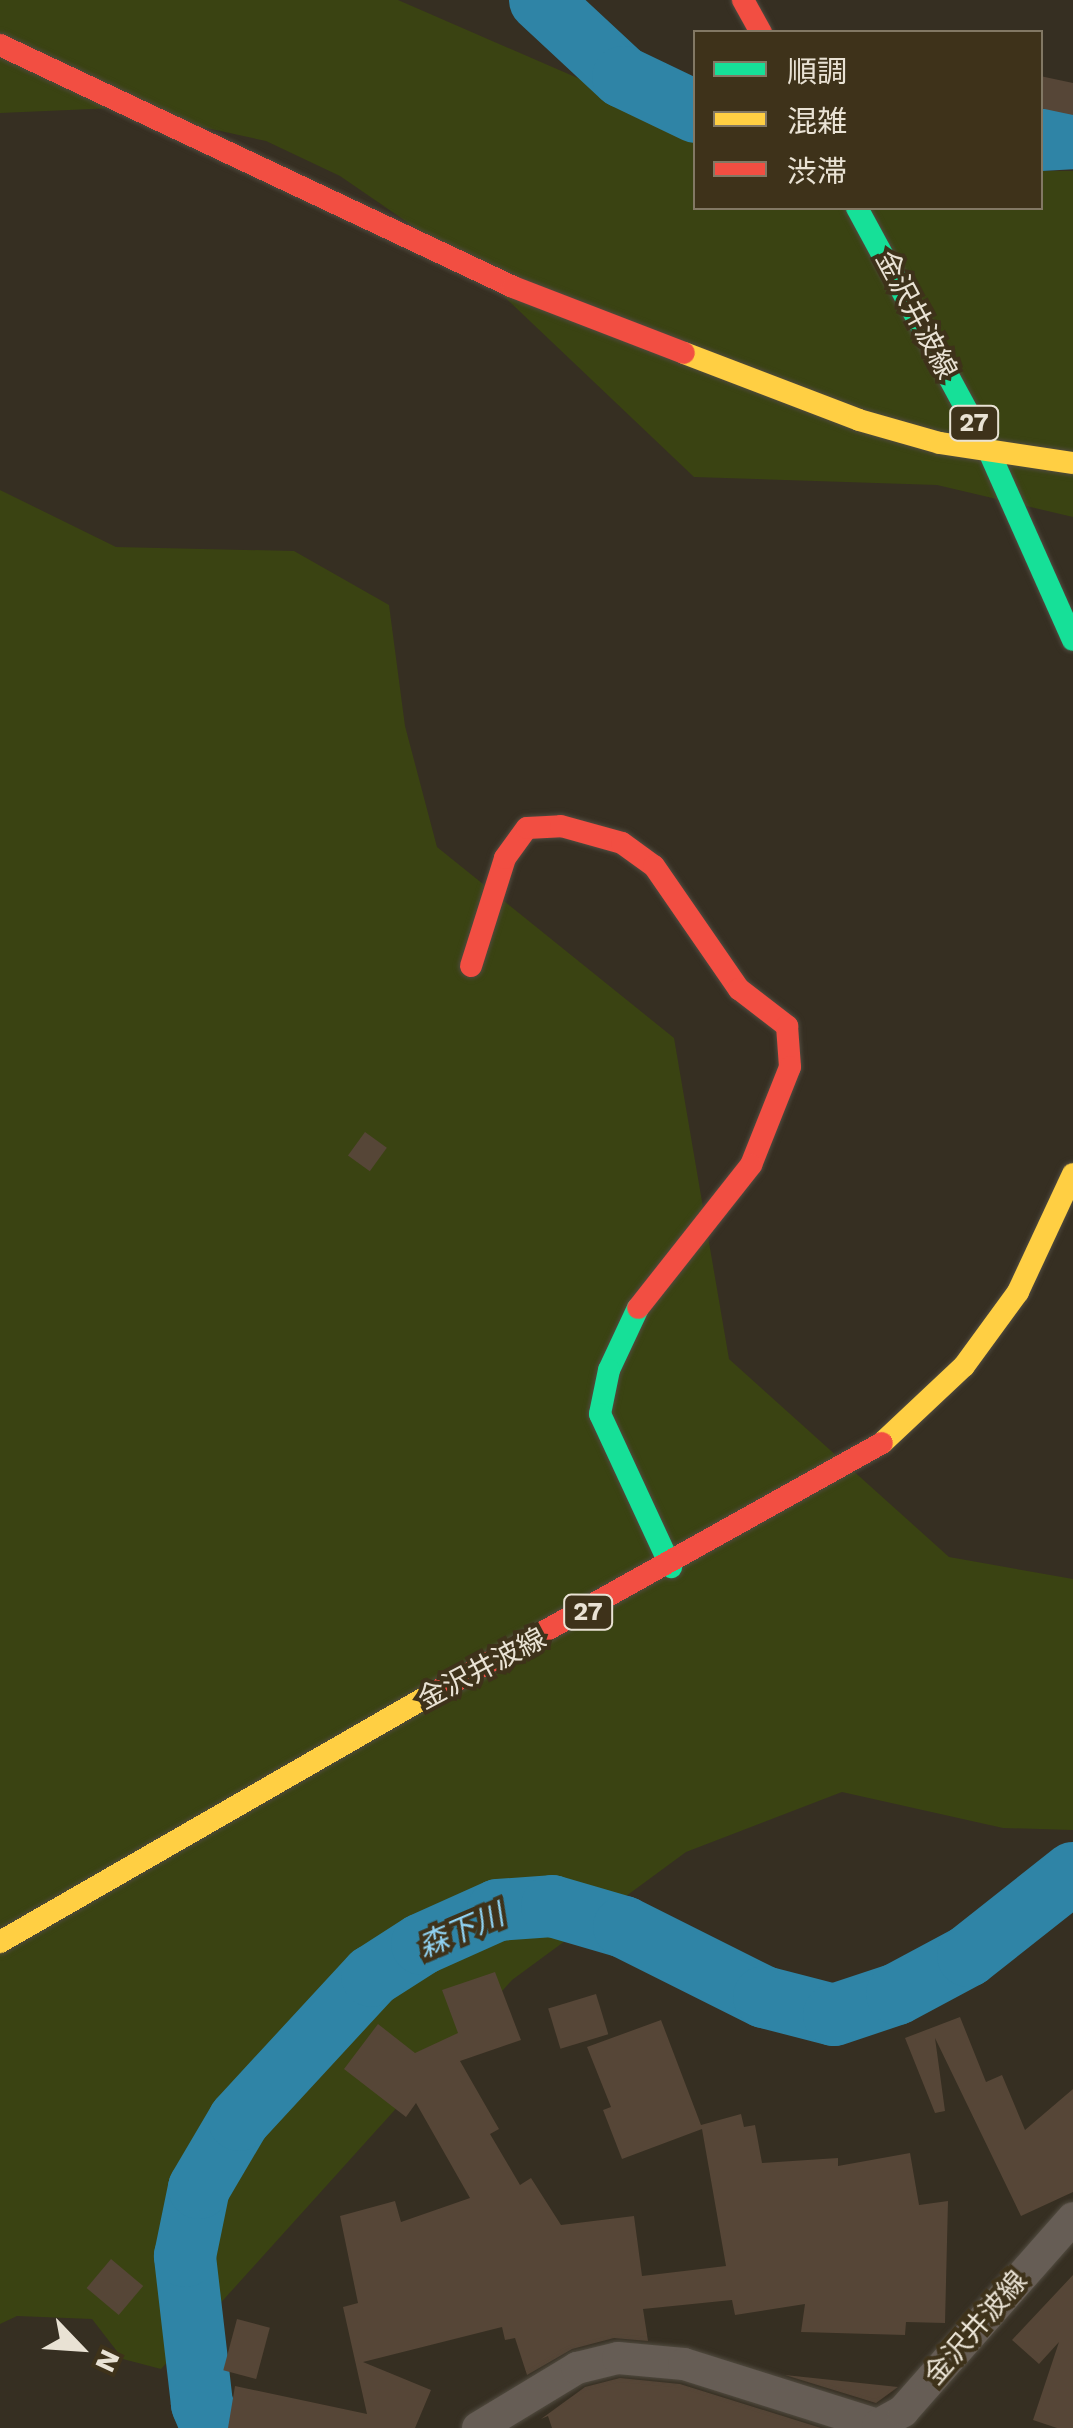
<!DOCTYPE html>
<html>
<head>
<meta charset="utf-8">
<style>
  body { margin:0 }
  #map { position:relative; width:1073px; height:2428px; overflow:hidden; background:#362f22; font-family:"Work Sans","Noto Sans JP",sans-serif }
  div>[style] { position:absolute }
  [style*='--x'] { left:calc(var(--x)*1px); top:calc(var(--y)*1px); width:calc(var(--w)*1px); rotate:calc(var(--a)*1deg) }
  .green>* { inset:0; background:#3a4312 }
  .river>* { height:62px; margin:-31px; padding:0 31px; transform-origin:31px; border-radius:31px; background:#2f84a6 }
  .building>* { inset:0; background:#564637; transform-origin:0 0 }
  .roads { filter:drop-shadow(0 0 2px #514b40) drop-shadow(0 0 2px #514b40) }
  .street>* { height:32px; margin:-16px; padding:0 16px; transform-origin:16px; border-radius:16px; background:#665d55 }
  .fast>* { height:22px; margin:-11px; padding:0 11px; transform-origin:11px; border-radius:11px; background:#16e098 }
  .slow>* { height:22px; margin:-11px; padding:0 11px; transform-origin:11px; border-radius:11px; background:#ffcf43 }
  .jam>* { height:22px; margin:-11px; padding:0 11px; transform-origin:11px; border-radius:11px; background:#f24e42 }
  span { translate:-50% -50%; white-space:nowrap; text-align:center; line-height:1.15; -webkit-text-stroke:8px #3e321a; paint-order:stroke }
  .shield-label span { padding:2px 8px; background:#3e321a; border:2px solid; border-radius:8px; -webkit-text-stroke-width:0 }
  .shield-label { font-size:25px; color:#e9e2d4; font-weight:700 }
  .street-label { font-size:28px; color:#e9e2d4 }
  .water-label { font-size:30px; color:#90d2f2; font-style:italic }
  .legend { position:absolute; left:693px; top:30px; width:350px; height:180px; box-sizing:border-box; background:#3e321a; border:2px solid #827864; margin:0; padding:12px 18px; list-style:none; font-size:30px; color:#e9e2d4 }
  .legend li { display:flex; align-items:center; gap:20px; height:50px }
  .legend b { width:50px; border:2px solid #827864 }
  .north { position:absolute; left:30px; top:2298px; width:100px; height:100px; -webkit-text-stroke:8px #3e321a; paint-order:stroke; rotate:115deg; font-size:28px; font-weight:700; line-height:40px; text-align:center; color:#e9e2d4 }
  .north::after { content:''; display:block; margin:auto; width:35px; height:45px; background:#e9e2d4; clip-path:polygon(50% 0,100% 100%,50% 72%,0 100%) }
</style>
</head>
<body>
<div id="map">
  <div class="green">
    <i style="clip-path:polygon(0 0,398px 0,695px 129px,696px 208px,1040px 208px,1041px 171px,1073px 171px,1073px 517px,937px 485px,694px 477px,474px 268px,340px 176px,266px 141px,115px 108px,0 113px)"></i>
    <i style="clip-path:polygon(0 490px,116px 547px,294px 551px,389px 605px,405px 726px,437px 847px,674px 1038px,729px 1359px,949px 1557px,1073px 1579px,1073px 1830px,1003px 1828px,842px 1792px,686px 1852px,512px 1980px,161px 2369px,123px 2359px,92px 2319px,17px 2316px,0 2324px)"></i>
  </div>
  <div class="river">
    <i style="--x:540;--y:0;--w:113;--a:42.9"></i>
    <i style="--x:623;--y:77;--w:81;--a:25.6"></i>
    <i style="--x:1040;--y:140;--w:33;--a:-3"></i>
    <i style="--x:212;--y:2428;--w:26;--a:-113"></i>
    <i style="--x:202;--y:2404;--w:149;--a:-96.6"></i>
    <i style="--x:185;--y:2256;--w:69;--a:-78.4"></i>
    <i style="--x:199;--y:2188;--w:79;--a:-59.5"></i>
    <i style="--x:239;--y:2120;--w:196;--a:-47.3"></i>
    <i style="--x:372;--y:1976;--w:59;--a:-32.6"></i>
    <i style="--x:422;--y:1944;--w:83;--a:-24.1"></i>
    <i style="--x:498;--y:1910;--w:54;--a:-4.2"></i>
    <i style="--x:552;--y:1906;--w:75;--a:16.3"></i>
    <i style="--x:624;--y:1927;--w:157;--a:26.6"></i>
    <i style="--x:764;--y:1997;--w:72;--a:14.4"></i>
    <i style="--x:834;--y:2015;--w:66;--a:-18.4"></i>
    <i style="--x:897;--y:1994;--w:81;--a:-28.2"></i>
    <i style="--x:968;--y:1956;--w:134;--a:-38.3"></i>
  </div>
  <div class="building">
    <i style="clip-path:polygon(1040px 76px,1073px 83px,1073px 115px,1040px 108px)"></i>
    <i style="left:365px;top:1132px;width:27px;height:29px;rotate:36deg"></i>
    <i style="clip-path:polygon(495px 1972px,521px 2040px,460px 2061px,499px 2129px,490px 2134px,520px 2185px,531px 2178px,561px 2225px,634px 2216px,642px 2276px,726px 2266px,702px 2129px,622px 2159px,603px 2110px,611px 2107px,587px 2047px,661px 2020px,701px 2125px,741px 2114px,744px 2127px,755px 2125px,762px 2163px,838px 2158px,838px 2166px,910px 2153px,919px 2205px,948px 2201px,945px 2323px,906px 2322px,905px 2335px,801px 2332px,805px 2304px,735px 2315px,732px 2300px,643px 2309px,648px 2341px,614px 2338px,572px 2349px,527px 2375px,515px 2338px,505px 2340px,502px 2327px,363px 2362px,431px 2390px,415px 2428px,228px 2428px,235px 2386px,367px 2414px,343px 2307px,358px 2303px,340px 2216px,395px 2201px,401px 2222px,470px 2198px,416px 2103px,406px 2117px,344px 2069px,378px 2024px,415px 2053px,458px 2033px,442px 1990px)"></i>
    <i style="left:596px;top:1994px;width:42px;height:50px;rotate:73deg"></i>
    <i style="clip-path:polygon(960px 2017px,986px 2082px,1002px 2075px,1025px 2130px,1073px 2089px,1073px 2192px,1021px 2216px,935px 2038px,945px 2111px,935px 2113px,905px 2038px)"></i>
    <i style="left:111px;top:2259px;width:42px;height:38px;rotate:40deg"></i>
    <i style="clip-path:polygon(1073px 2275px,1073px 2428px,1057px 2428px,1033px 2420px,1059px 2342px,1039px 2364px,1012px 2340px)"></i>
    <i style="left:237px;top:2319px;width:34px;height:53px;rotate:15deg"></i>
    <i style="clip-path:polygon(785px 2375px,898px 2387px,876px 2403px)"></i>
    <i style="clip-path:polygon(620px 2378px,680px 2384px,821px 2428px,552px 2428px,548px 2416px,541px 2419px,585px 2387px)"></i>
  </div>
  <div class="roads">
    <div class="street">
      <i style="--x:478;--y:2428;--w:116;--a:-31.2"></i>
      <i style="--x:577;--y:2368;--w:42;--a:-13.7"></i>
      <i style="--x:618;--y:2358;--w:66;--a:5.2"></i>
      <i style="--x:684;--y:2364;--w:203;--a:17.5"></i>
      <i style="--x:878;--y:2425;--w:29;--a:-29"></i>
      <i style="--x:903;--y:2411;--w:257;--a:-48.6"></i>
    </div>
    <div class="fast">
      <i style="--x:857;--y:208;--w:272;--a:61.5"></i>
      <i style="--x:987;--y:447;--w:211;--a:66"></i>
      <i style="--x:638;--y:1308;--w:68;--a:115.1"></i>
      <i style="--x:609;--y:1370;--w:45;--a:101.6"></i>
      <i style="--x:600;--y:1414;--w:169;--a:65.1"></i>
    </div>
    <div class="slow">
      <i style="--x:684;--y:353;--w:187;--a:20.9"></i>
      <i style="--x:859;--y:420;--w:84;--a:15.9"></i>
      <i style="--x:940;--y:443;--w:134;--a:8.6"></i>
      <i style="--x:882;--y:1443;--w:112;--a:-43.2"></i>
      <i style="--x:964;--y:1366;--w:92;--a:-53.9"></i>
      <i style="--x:1018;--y:1292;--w:130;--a:-65"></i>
      <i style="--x:0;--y:1942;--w:498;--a:-29.9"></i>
    </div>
    <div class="jam">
      <i style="--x:743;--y:0;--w:37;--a:61"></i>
      <i style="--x:0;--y:45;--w:567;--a:25.25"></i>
      <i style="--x:513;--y:287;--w:183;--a:21.1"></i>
      <i style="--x:471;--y:966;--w:113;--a:-72.5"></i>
      <i style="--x:505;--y:858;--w:37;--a:-54"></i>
      <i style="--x:527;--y:828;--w:34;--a:-3"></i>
      <i style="--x:561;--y:826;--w:63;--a:15.6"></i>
      <i style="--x:622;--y:843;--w:39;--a:36"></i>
      <i style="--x:654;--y:866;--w:150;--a:55.4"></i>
      <i style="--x:739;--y:989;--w:61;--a:37.6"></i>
      <i style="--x:787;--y:1026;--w:41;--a:85.8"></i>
      <i style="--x:790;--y:1067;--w:105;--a:111.7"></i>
      <i style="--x:751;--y:1165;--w:182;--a:128.3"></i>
      <i style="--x:432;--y:1694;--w:515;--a:-29.15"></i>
    </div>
  </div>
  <div class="shield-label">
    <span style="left:974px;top:423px">27</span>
    <span style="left:588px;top:1612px">27</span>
  </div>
  <div class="street-label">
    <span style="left:916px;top:315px;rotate:62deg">金沢井波線</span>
    <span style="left:482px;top:1669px;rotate:-28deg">金沢井波線</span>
    <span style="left:976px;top:2328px;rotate:-49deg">金沢井波線</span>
  </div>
  <div class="water-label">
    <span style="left:461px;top:1931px;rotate:-23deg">森下川</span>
  </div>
  <ul class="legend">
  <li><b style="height:12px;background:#16e098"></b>順調</li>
  <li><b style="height:12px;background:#ffcf43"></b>混雑</li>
  <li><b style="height:12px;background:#f24e42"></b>渋滞</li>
  </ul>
  <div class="north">N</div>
</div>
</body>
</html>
